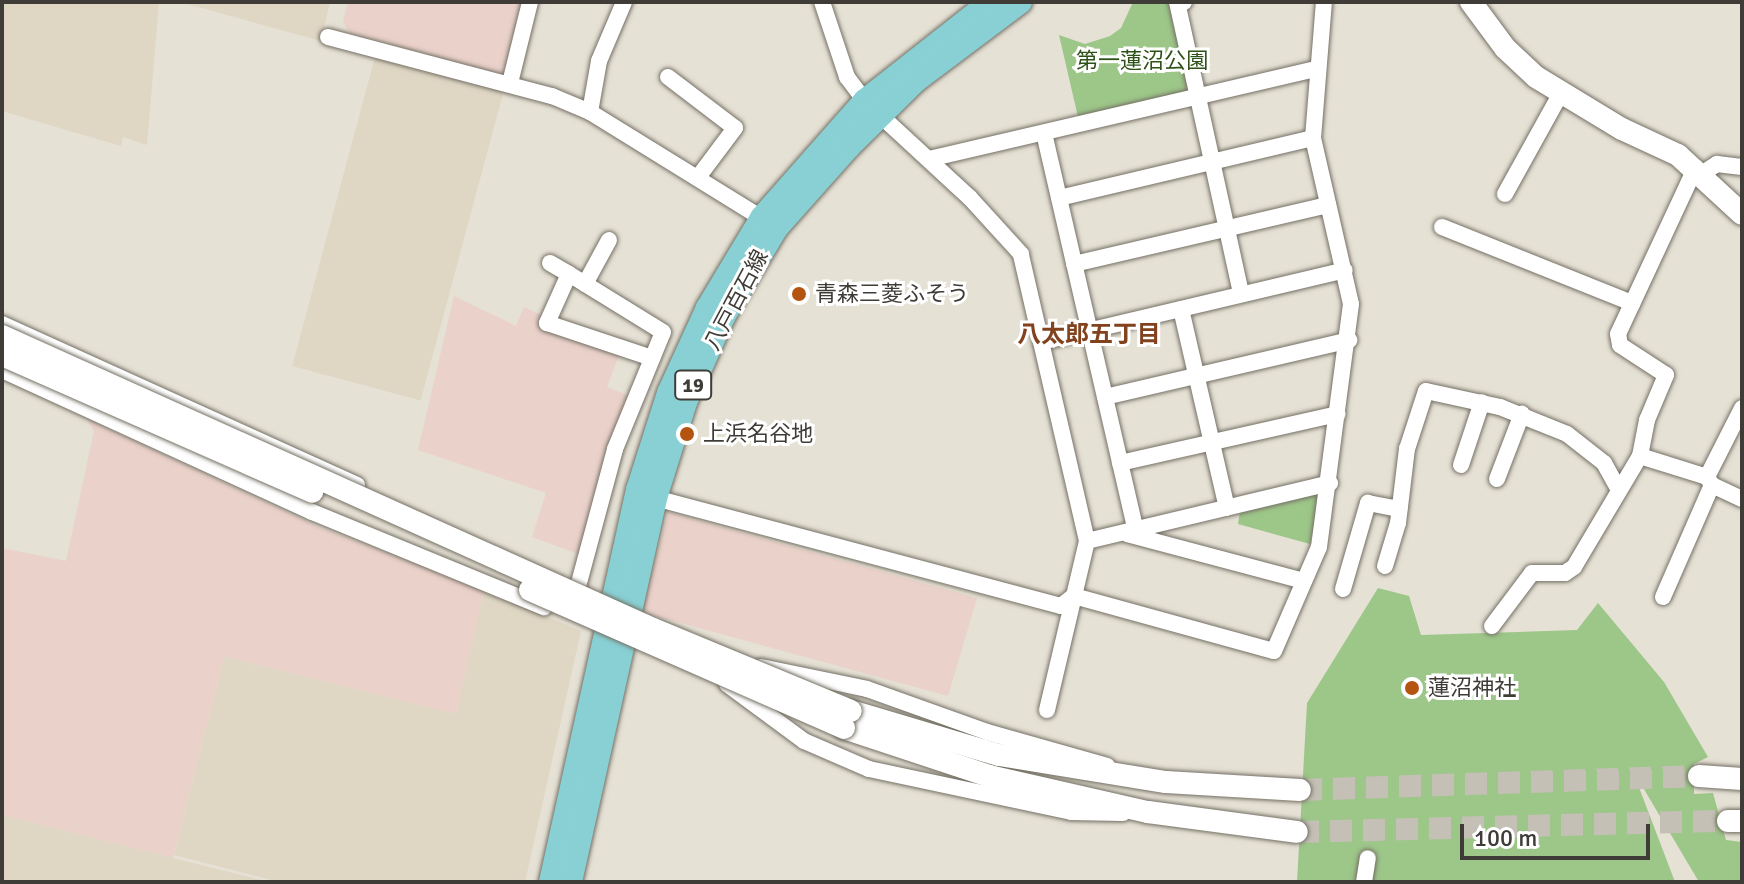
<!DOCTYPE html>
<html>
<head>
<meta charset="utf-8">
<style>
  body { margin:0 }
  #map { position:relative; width:1744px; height:884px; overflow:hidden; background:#e6e1d5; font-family:Signika,"Noto Sans JP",sans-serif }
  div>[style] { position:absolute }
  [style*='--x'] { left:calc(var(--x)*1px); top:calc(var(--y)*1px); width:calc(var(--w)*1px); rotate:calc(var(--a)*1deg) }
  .commercial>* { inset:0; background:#ead1ca }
  .built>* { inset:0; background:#dfd6c4; transform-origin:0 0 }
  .green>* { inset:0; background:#9dc689 }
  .secondary-tunnel>* { height:22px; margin-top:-11px; transform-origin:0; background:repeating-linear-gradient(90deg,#c5c0b6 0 22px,transparent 0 33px) }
  .roads { filter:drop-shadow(0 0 2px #757065) drop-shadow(0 0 2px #757065) }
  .street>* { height:16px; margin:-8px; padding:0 8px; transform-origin:8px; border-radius:8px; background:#fff }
  .secondary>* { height:22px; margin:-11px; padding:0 11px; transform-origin:11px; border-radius:11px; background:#fff }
  .primary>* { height:24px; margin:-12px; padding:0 12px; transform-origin:12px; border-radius:12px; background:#89d0d4 }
  .bridges { filter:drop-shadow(0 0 2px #757065) drop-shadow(0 0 2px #757065) }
  .secondary-bridge>* { height:22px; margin:-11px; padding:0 11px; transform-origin:11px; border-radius:11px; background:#fff }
  .dots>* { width:22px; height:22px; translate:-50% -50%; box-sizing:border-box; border:4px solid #fff; border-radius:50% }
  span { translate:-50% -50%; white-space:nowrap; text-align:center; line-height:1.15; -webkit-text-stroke:6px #fff; paint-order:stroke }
  .shield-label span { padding:2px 6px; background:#fff; border:2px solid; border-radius:6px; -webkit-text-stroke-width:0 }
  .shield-label { font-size:20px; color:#3f3c38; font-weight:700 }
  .park-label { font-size:22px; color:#2f5219 }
  .poi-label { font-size:22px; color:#3f3c38 }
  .left { translate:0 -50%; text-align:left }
  .street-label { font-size:22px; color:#3f3c38 }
  .neighbourhood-label { font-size:24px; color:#81421d; font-weight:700 }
  .frame { position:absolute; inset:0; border:4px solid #3f3c38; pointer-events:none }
  .scale { position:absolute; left:1460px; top:824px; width:190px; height:36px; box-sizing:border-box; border:4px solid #3f3c38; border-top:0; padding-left:10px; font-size:24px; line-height:28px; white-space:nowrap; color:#3f3c38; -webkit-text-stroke:6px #fff; paint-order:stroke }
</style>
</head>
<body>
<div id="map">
  <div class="commercial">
    <i style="clip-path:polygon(348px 2px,524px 2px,506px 77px,350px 33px,343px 22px)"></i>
    <i style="clip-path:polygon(454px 296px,516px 326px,524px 307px,620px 352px,607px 387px,632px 397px,581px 555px,532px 537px,546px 493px,418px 450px)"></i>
    <i style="clip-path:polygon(87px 419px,319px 527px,484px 590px,456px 714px,224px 657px,173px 858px,2px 815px,2px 548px,66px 561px,94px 431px)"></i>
    <i style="clip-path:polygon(668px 512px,977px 598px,948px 696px,648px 614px,643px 608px)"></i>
  </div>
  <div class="built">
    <i style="clip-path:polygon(2px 2px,159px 2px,147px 145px,123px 137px,121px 146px,2px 111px)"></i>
    <i style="clip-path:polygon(180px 2px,330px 2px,321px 41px)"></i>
    <i style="left:375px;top:57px;width:133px;height:320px;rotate:15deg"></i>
    <i style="clip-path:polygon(484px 590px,581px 631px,525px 882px,279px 882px,174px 855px,224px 657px,456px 714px)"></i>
    <i style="clip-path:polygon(2px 815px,173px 858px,269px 882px,2px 882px)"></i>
  </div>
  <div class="green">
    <i style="clip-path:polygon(1133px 2px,1169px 2px,1189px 88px,1183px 93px,1078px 117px,1059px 35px,1085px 44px,1110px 36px,1121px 28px)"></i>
    <i style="clip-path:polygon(1316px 493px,1321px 496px,1310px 544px,1238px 524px,1240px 511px)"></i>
    <i style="clip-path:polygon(1378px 588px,1409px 596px,1421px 635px,1577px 630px,1598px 603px,1664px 682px,1708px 757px,1694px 764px,1694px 794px,1713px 793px,1726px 840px,1742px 842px,1742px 882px,1699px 882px,1632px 769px,1675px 882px,1297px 882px,1307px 703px)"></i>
  </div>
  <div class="secondary-tunnel">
    <i style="--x:1300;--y:790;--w:399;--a:-2"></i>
    <i style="--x:1297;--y:832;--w:431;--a:-1.5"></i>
  </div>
  <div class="roads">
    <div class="street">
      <i style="--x:1184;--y:2;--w:7;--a:180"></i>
      <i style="--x:1177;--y:2;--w:299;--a:77.6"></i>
      <i style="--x:328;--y:37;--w:232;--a:14.8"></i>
      <i style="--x:552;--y:96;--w:41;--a:22.8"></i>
      <i style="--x:590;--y:112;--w:209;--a:31.7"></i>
      <i style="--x:668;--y:77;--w:84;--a:37.3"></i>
      <i style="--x:735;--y:128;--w:60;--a:126.9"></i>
      <i style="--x:510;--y:83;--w:83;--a:-76.1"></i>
      <i style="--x:590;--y:112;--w:52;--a:-80"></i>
      <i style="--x:599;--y:61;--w:64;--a:-67"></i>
      <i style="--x:1044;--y:133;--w:408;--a:77"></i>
      <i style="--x:929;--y:159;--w:398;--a:-13.1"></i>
      <i style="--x:1703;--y:173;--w:17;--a:-33"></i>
      <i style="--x:1717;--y:164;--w:25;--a:7"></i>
      <i style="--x:1505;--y:194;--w:115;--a:-61"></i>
      <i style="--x:1059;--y:198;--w:261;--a:-13.3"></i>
      <i style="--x:1442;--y:227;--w:205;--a:21.8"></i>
      <i style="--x:550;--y:263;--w:22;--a:30"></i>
      <i style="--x:1074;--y:264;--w:261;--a:-13.1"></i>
      <i style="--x:585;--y:284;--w:50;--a:-61.4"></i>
      <i style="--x:1181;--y:309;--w:204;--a:77"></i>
      <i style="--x:2;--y:324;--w:390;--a:24.4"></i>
      <i style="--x:1041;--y:342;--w:312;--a:-13.3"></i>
      <i style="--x:2;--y:370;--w:341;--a:24.6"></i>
      <i style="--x:312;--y:512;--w:251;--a:22.3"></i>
      <i style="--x:1105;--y:397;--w:251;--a:-13.1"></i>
      <i style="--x:1742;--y:408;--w:77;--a:116.9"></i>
      <i style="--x:1707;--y:477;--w:9;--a:58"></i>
      <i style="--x:1712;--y:485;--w:33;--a:25"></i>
      <i style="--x:1640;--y:456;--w:37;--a:-79"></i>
      <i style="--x:1647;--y:420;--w:49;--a:-67.1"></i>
      <i style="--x:1666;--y:375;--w:55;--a:-146.9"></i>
      <i style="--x:1620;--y:345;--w:11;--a:-100"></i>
      <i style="--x:1618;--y:334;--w:184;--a:-65"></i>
      <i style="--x:1120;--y:463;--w:223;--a:-12.7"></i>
      <i style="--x:1461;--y:465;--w:66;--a:-71.6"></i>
      <i style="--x:1497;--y:479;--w:70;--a:-69"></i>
      <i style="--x:655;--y:498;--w:420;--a:14.9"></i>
      <i style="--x:1061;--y:606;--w:16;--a:-38"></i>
      <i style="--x:1074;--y:596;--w:57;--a:-76.7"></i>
      <i style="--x:1087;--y:541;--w:294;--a:-103"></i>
      <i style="--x:1021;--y:254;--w:76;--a:-132.3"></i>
      <i style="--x:970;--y:198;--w:143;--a:-137.3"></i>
      <i style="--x:865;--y:101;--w:30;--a:-127"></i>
      <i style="--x:847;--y:77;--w:79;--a:-108.4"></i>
      <i style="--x:1127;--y:534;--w:183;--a:14.9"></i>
      <i style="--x:1087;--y:541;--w:250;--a:-13.4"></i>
      <i style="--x:1385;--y:566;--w:45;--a:-73.2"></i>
      <i style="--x:1398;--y:523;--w:75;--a:-83.1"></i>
      <i style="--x:1407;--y:449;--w:61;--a:-71.9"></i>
      <i style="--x:1426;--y:391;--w:76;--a:12.2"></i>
      <i style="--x:1500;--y:407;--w:72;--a:21.9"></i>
      <i style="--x:1567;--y:434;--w:47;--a:38.1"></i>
      <i style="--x:1604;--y:463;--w:31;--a:61"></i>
      <i style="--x:1343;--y:589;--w:90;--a:-73.8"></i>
      <i style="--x:1368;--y:503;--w:32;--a:11"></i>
      <i style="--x:1663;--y:597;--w:122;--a:-66.4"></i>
      <i style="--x:573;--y:605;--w:162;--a:-74.9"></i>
      <i style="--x:615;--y:449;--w:126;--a:-67.7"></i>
      <i style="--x:663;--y:332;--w:110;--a:-148.3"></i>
      <i style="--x:569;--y:274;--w:54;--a:114.2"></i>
      <i style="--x:547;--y:323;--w:111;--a:18.4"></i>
      <i style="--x:1492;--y:626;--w:66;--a:-53"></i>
      <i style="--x:1532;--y:573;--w:33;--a:0"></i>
      <i style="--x:1565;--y:573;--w:11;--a:-34"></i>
      <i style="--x:1574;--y:567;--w:129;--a:-59.3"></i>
      <i style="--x:1640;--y:456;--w:70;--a:17.4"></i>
      <i style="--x:761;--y:667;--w:108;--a:11.7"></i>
      <i style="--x:867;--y:689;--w:127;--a:19.7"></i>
      <i style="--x:987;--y:732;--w:125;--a:15.8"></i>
      <i style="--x:727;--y:684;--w:96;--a:36.5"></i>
      <i style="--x:804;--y:741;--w:71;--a:23.3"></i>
      <i style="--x:869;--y:769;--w:207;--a:12"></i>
      <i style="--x:1071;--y:812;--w:52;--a:1.1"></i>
      <i style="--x:1047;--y:710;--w:117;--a:-76.7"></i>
      <i style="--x:1074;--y:596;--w:207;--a:15.4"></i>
      <i style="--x:1274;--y:651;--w:113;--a:-66.6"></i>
      <i style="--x:1319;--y:547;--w:245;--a:-82.5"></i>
      <i style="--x:1351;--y:304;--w:170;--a:-102.9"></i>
      <i style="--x:1313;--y:138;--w:136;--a:-85.4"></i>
      <i style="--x:1364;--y:882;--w:24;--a:-81"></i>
    </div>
    <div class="secondary">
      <i style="--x:1471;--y:2;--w:57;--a:53.5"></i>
      <i style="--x:1505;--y:48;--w:42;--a:43.1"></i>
      <i style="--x:1536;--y:77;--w:100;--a:31.2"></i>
      <i style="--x:1622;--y:129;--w:62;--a:24.9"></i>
      <i style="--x:1678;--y:155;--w:87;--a:42.7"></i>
      <i style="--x:851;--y:711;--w:154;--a:16.6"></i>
      <i style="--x:999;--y:755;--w:169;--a:9.2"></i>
      <i style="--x:1166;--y:782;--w:134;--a:3.4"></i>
      <i style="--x:844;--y:728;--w:153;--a:18.3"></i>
      <i style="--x:989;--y:776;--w:163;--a:12.8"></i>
      <i style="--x:1148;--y:812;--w:150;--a:7.6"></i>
      <i style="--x:1699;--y:776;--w:43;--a:4"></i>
      <i style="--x:1728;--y:821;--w:14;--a:0"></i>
    </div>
    <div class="primary">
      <i style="--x:551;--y:882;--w:402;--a:-77.5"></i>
      <i style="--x:638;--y:490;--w:102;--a:-72.3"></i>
      <i style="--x:669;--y:393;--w:94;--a:-65.4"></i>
      <i style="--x:708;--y:308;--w:105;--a:-59"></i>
      <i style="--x:762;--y:218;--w:156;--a:-48.6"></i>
      <i style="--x:865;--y:101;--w:160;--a:-38.2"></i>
      <i style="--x:570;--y:882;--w:393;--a:-77.5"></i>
      <i style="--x:655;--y:498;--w:101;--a:-72.6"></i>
      <i style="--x:685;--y:402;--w:95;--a:-65.9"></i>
      <i style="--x:724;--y:315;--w:101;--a:-59.1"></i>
      <i style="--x:776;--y:228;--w:110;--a:-48.3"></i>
      <i style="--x:849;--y:146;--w:94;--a:-44.6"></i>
      <i style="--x:916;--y:80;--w:130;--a:-36.9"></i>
    </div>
  </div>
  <div class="bridges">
    <div class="secondary-bridge">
      <i style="--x:2;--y:336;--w:714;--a:24.23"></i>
      <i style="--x:653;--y:629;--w:214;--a:22.5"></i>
      <i style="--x:2;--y:355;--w:339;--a:23.8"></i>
      <i style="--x:530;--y:590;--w:343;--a:23.7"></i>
    </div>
  </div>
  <div class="dots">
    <i style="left:799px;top:294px;background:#b55410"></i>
    <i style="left:687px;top:434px;background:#b55410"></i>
    <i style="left:1412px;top:688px;background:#b55410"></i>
  </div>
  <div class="shield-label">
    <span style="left:693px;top:385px">19</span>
  </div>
  <div class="park-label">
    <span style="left:1142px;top:61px">第一蓮沼公園</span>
  </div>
  <div class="poi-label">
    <span class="left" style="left:815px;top:294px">青森三菱ふそう</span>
    <span class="left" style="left:703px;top:434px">上浜名谷地</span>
    <span class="left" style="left:1428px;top:688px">蓮沼神社</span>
  </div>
  <div class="street-label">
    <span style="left:736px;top:300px;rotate:-62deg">八戸百石線</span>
  </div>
  <div class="neighbourhood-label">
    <span style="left:1089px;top:335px">八太郎五丁目</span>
  </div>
  <div class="frame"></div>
  <div class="scale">100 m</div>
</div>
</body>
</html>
